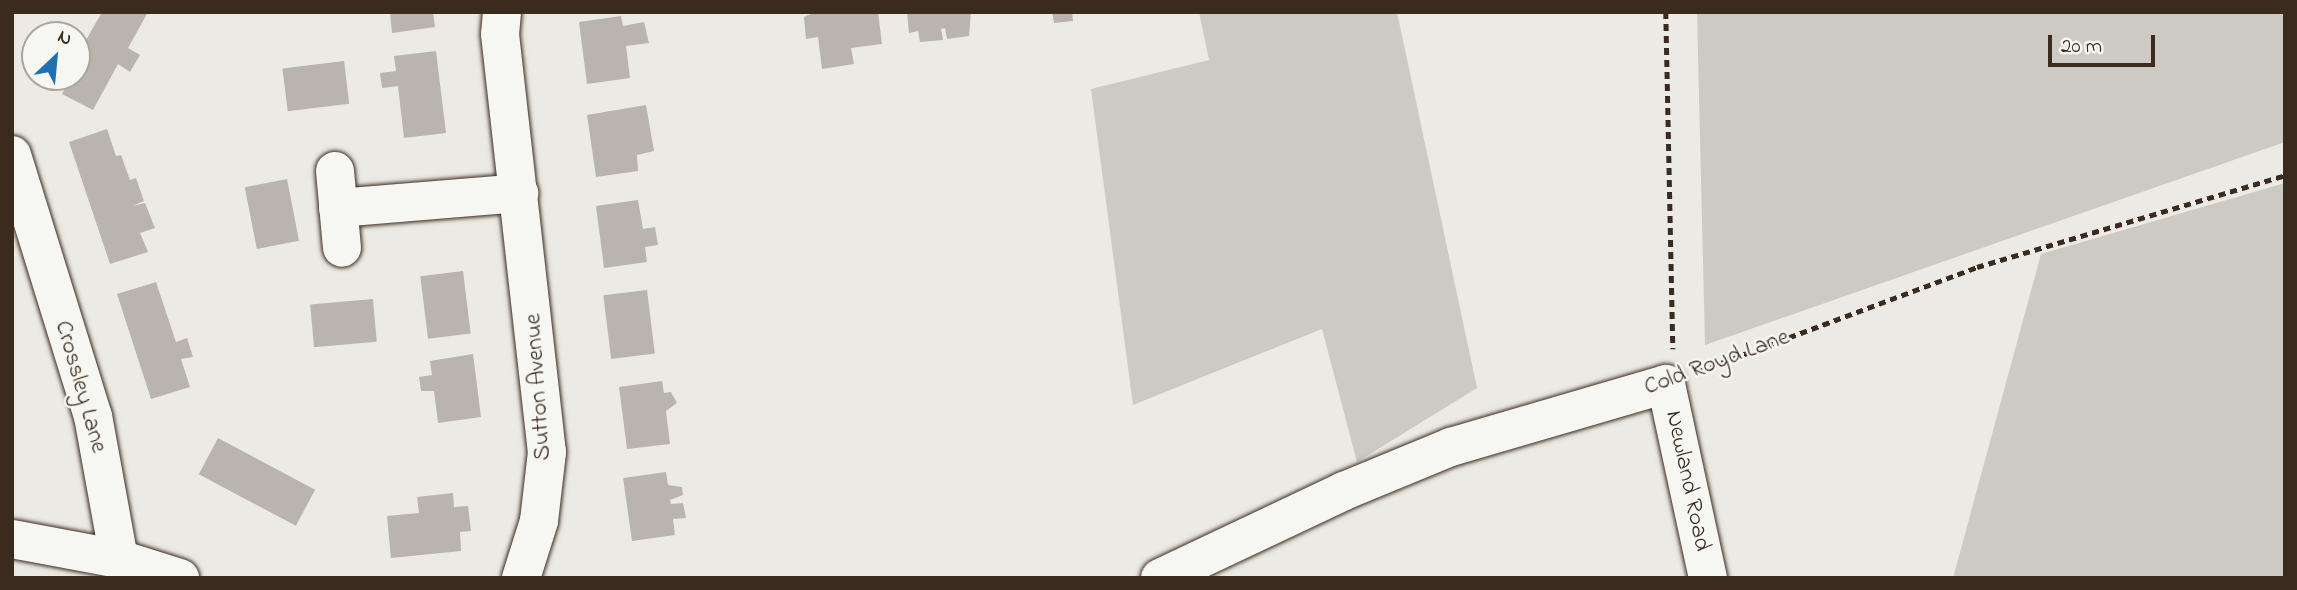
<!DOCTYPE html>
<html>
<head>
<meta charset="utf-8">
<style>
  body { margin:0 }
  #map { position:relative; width:2297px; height:590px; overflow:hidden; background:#ebeae5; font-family:"Indie Flower",sans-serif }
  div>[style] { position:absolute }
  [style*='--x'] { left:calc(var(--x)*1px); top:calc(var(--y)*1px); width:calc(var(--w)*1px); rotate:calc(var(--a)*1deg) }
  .green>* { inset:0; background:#cdcac4 }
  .building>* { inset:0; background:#bab4ae; transform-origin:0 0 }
  .path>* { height:4.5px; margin-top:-2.25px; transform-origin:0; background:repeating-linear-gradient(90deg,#3b2a1e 0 7px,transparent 0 12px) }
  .roads { filter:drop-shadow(0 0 2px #3b2a1e) drop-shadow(0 0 2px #3b2a1e) }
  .minor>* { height:38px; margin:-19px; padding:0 19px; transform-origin:19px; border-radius:19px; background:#f6f6f2 }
  .tertiary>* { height:38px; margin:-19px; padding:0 19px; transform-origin:19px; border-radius:19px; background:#f6f6f2 }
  span { translate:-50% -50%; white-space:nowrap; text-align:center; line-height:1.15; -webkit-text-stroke:5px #f6f6f2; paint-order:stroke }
  .street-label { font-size:24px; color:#3b2a1e }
  .frame { position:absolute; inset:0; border:14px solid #3b2a1e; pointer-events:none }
  .north { position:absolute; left:21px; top:21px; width:70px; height:70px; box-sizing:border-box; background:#f6f6f2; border:2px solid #aba49d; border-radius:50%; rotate:26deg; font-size:19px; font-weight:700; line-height:28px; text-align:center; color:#3b2a1e }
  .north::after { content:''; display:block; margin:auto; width:24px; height:32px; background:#1f6fb2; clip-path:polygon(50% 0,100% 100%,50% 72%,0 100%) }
  .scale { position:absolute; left:2048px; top:35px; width:107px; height:32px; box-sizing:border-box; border:4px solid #3b2a1e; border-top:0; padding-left:9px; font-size:21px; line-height:24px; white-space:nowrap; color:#3b2a1e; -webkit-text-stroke:5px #f6f6f2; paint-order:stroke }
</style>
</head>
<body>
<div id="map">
  <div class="green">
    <i style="clip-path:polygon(1199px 12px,1397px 12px,1477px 388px,1357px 462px,1322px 329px,1133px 405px,1091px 89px,1209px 60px)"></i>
    <i style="clip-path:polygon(1697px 12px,2285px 12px,2285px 142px,1705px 345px)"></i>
    <i style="clip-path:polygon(2285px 183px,2285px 578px,1953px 578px,2041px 254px)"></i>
  </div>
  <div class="building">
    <i style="clip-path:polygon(102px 12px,148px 12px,128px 48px,140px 55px,130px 72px,118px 64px,93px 110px,62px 94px,70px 77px,77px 77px,77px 56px)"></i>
    <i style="clip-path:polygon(390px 12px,433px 12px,435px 27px,392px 33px)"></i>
    <i style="clip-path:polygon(815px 12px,878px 12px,882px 44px,851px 48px,854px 64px,822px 69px,818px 37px,806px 39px,804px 17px)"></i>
    <i style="clip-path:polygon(907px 12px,971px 12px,969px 36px,947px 39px,945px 28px,941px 29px,943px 40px,920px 42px,918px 31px,909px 33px)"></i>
    <i style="clip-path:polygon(1052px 12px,1072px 12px,1073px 21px,1054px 23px)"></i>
    <i style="clip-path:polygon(621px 16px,623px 26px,644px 22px,649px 43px,626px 46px,630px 78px,587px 84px,579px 22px)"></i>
    <i style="clip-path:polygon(436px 51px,446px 133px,404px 138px,398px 86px,382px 88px,380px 73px,396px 71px,394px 56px)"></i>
    <i style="left:344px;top:61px;width:43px;height:62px;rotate:83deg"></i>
    <i style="clip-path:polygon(646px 105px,654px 151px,637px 155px,638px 171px,596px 177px,587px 115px)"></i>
    <i style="clip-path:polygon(107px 129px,116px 156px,121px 155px,130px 180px,136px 178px,144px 201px,133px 206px,145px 203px,155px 228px,140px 233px,148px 252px,110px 264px,69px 142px)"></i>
    <i style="left:287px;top:179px;width:63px;height:43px;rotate:79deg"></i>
    <i style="clip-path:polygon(638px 200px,643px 229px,655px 227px,658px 245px,645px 247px,647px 262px,604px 268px,596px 206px)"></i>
    <i style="left:463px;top:271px;width:63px;height:43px;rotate:83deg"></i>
    <i style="clip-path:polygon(156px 282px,176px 342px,187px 338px,193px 357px,181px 359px,190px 387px,151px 399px,117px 294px)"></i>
    <i style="left:647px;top:290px;width:64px;height:44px;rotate:83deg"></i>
    <i style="left:373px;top:299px;width:43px;height:63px;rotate:85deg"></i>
    <i style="clip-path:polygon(473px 354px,481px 417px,438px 423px,434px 391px,421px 391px,419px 377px,432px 375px,430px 361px)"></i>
    <i style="clip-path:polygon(662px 381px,664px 393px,671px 392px,677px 403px,666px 411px,670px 444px,627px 449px,619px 387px)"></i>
    <i style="left:218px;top:438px;width:110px;height:41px;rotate:28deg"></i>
    <i style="clip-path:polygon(666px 472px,668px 485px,682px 487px,683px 495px,670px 500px,671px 504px,683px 503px,686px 518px,673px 519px,675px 535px,632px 541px,623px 478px)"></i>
    <i style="clip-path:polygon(453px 493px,454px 507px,468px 506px,471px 531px,460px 532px,461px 551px,391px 558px,387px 516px,419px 513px,417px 497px)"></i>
  </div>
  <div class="path">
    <i style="--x:1666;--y:12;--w:337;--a:88.8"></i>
    <i style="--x:1699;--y:371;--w:297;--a:-20.5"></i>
    <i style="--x:1977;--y:267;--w:321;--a:-16.6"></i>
  </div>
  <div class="roads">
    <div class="minor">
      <i style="--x:12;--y:155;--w:273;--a:72.8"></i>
      <i style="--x:93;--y:416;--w:145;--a:79.7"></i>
      <i style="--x:335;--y:171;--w:77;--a:84.8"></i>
      <i style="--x:338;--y:208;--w:182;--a:-4.7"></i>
      <i style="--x:1160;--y:578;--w:204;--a:-25.3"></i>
      <i style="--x:1344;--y:491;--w:116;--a:-22.4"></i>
      <i style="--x:1451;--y:447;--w:224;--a:-16.3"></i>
      <i style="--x:1666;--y:384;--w:198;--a:77.8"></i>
    </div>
    <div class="tertiary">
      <i style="--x:502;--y:12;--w:22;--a:95"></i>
      <i style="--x:500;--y:34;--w:421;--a:83.6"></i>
      <i style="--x:547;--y:452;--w:69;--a:96.6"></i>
      <i style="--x:539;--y:521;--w:60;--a:107.5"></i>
      <i style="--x:12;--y:539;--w:109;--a:10.6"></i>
      <i style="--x:119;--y:559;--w:64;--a:17.3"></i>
    </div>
  </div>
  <div class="street-label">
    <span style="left:1717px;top:363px;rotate:-20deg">Cold Royd Lane</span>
    <span style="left:80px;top:387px;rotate:74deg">Crossley Lane</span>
    <span style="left:539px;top:387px;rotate:-94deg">Sutton Avenue</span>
    <span style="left:1687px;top:481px;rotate:78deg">Newland Road</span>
  </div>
  <div class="frame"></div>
  <div class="north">N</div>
  <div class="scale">20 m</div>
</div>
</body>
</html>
